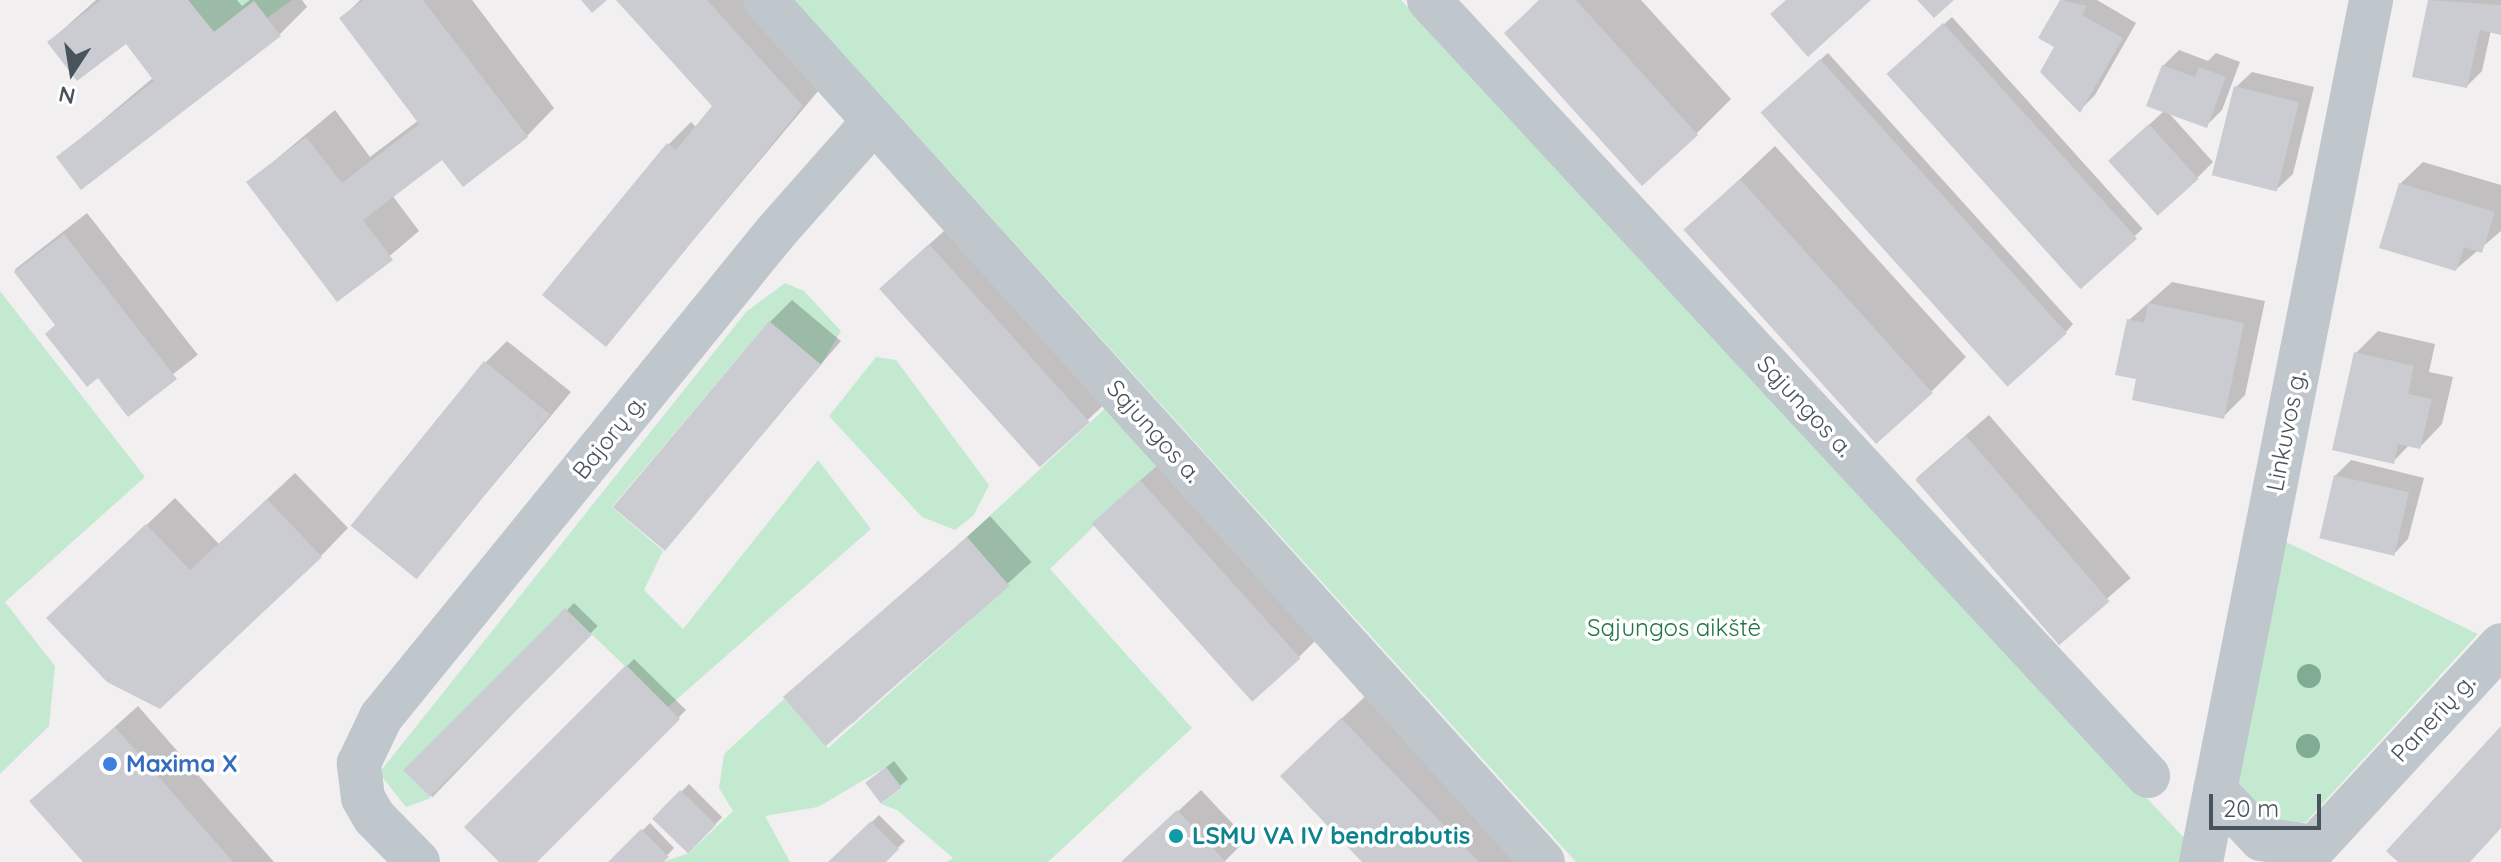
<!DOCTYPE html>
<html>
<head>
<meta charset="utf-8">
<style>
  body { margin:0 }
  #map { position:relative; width:2501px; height:862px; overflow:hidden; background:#f2eff0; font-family:Quicksand,sans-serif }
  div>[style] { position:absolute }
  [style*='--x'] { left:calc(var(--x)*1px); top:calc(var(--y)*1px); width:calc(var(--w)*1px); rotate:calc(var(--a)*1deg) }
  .green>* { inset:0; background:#c3ead0 }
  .shadow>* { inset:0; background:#0003; transform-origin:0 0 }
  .building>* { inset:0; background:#caccd1; transform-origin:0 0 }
  .minor>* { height:44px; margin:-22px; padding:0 22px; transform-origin:22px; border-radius:22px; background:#bfc7cd }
  .tertiary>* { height:44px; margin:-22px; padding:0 22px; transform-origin:22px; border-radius:22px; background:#bfc7cd }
  .trees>* { width:24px; height:24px; margin:-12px; border-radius:50%; background:#7fac93 }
  .dots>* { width:22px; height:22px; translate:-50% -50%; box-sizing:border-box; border:4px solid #fff; border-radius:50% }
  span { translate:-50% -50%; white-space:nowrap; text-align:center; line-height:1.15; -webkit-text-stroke:7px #fff; paint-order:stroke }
  .street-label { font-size:24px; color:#49535b }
  .park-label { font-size:24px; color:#217547 }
  .shop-label { font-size:24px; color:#366cbe; font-weight:700 }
  .left { translate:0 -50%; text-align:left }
  .culture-label { font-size:24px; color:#0d838f; font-weight:700 }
  .north { position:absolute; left:32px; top:32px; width:80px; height:80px; -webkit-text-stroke:6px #fff; paint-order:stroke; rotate:192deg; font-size:22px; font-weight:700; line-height:32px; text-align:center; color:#49535b }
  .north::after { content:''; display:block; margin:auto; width:28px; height:36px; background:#49535b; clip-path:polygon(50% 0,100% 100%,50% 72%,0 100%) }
  .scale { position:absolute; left:2209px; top:794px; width:112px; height:36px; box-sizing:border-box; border:4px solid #49535b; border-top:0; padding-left:10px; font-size:24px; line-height:28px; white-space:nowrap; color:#49535b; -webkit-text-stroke:6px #fff; paint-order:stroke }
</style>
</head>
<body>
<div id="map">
  <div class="green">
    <i style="clip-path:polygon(188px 0,292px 0,267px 18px,254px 1px,214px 32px)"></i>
    <i style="clip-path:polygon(794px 0,1401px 0,2187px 841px,2183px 862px,1576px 862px)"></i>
    <i style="clip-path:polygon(785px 283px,804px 291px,841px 331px,821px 365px,769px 321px,612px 507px,663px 551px,644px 590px,683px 629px,818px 460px,871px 529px,668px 707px,565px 609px,404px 770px,431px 798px,406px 807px,379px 773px,746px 312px)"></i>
    <i style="clip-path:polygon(0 291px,145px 477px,5px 602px,55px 666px,49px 726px,0 774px)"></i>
    <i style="clip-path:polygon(876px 357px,896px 360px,989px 485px,973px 516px,955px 530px,922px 517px,829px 416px)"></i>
    <i style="clip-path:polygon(1110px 404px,1161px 461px,1050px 569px,1192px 728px,1048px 862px,947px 862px,953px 858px,897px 810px,881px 804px,902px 788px,886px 767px,818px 807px,765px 816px,790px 862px,663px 862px,689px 853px,733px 811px,719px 788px,724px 754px,784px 699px,828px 748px,1009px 586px,967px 537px)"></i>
    <i style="clip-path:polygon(2284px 541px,2478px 634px,2306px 822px,2269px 828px,2237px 784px)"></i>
  </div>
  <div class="shadow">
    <i style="clip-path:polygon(96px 0,237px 0,242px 6px,250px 0,302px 0,307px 7px,280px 34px,59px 157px,154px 77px,126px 41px,49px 42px)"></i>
    <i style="clip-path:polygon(360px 0,472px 0,554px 108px,527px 136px,442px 157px,392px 195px,419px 231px,338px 300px,249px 182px,335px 110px,370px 157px,419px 120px,341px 19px)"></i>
    <i style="clip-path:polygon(619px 0,760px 0,829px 78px,606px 344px,545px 295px,669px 144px,691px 122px,697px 128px,715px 106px)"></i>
    <i style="clip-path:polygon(1539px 0,1641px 0,1731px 99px,1696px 134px,1506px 33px)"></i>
    <i style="clip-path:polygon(2063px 0,2097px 0,2136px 23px,2095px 95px,2080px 110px,2057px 47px,2041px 38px)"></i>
    <i style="clip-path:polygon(2430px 0,2501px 0,2501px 33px,2491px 30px,2482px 71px,2467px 86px,2415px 75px)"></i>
    <i style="left:1952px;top:17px;width:285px;height:74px;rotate:48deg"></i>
    <i style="clip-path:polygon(2179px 50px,2208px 61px,2216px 53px,2240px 62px,2222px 110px,2207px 125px,2167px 111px,2213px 162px,2197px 178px,2126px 146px,2165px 110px,2163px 66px)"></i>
    <i style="clip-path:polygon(1828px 53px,2073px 324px,2066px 332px,1770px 105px)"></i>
    <i style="clip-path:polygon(2252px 72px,2314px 87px,2293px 174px,2277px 189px,2236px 87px)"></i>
    <i style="clip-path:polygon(1775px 146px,1966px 357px,1931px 392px,1686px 230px)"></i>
    <i style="clip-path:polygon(2423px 162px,2501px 185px,2501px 231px,2456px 269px,2400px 184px)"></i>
    <i style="left:87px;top:213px;width:180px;height:92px;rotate:52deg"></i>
    <i style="clip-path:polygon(953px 223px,1111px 398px,1040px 465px,904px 267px)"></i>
    <i style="clip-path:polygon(2172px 282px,2265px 301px,2245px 395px,2223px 417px,2138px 377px,2129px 320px)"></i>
    <i style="clip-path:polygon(792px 300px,841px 341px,663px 548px,770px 322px)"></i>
    <i style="clip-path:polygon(2378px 331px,2435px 344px,2429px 372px,2453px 377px,2442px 424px,2420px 447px,2410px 444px,2393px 462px,2356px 353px)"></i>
    <i style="clip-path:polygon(507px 341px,571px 392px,416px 577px,485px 363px)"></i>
    <i style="left:1989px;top:415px;width:216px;height:96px;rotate:49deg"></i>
    <i style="clip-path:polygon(1164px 459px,1321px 635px,1299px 657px,1117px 502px)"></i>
    <i style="clip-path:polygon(2351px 460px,2424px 478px,2408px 539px,2393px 555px,2335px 476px)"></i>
    <i style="clip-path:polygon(295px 473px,348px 528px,321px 556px,77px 591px,175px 498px,219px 544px)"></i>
    <i style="left:990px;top:516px;width:62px;height:242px;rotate:48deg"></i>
    <i style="left:574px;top:603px;width:33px;height:238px;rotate:44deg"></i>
    <i style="clip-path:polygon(634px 659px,686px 710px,535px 862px,502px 862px,467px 827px)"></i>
    <i style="clip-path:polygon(1370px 692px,1532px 862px,1364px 862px,1310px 748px)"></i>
    <i style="clip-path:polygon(138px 706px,274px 862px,85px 862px,32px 801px)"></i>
    <i style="clip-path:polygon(894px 761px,908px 779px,882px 802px,875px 776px)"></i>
    <i style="left:689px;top:784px;width:47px;height:48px;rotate:45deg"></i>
    <i style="clip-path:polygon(1201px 790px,1247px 839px,1224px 862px,1123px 862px)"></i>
    <i style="clip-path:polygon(879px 815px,905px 841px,883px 862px,831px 862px)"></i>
    <i style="clip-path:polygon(650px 823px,674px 848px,661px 862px,611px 862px)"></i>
  </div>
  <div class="building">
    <i style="clip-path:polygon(101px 0,188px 0,214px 32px,254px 1px,281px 36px,81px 190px,56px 157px,154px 81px,126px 44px,77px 81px,47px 42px)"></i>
    <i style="clip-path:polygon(363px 0,423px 0,528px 137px,463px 187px,442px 160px,363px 220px,393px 260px,337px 302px,246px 182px,306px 137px,342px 183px,419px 124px,339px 18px)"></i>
    <i style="clip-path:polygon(581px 0,607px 0,592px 13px)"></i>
    <i style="clip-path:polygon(616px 0,707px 0,803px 106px,606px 347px,542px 295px,667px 143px,676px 150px,712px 106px)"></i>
    <i style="clip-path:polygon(1540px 0,1576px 0,1698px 135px,1642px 186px,1504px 33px)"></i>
    <i style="clip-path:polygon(1786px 0,1871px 0,1808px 57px,1770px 14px)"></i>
    <i style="clip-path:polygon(1917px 0,1954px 0,1934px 18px)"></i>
    <i style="clip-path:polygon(2060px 0,2087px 6px,2082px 15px,2123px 38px,2080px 113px,2040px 72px,2054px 47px,2038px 38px)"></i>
    <i style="clip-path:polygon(2428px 0,2501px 5px,2501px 35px,2480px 30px,2467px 88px,2412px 77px)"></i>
    <i style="left:1943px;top:23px;width:290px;height:76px;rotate:48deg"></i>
    <i style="left:1820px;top:59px;width:369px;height:80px;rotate:48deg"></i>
    <i style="clip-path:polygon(2162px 65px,2195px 77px,2199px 67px,2226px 77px,2207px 128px,2146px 106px)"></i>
    <i style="left:2234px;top:86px;width:67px;height:92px;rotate:14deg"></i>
    <i style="left:2149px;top:124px;width:74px;height:55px;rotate:48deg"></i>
    <i style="left:1740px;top:179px;width:288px;height:76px;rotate:48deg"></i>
    <i style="clip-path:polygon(2399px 183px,2495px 212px,2482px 253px,2464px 247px,2456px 271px,2379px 248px)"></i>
    <i style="clip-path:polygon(64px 234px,177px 379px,128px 417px,98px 378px,87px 387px,45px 334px,55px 325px,14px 272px)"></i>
    <i style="left:929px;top:244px;width:240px;height:67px;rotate:48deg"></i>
    <i style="clip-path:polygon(2148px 303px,2244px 323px,2224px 419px,2132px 400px,2136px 379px,2115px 375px,2127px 319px,2144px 323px)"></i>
    <i style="left:769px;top:321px;width:68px;height:243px;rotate:40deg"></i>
    <i style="clip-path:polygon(2354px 352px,2414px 366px,2408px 394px,2432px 399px,2420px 449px,2398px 444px,2394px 464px,2332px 450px)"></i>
    <i style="left:484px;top:361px;width:85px;height:212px;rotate:39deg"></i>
    <i style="left:1966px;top:436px;width:219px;height:67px;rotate:49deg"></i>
    <i style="left:2334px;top:475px;width:77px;height:65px;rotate:13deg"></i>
    <i style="left:1140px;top:480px;width:240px;height:65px;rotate:48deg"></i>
    <i style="clip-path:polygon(267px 499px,322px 557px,160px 709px,107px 682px,46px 618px,146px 524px,190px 570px)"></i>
    <i style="left:967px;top:537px;width:65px;height:244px;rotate:49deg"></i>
    <i style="left:565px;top:608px;width:38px;height:229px;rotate:45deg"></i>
    <i style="clip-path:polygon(626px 665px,680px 719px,537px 862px,499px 862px,464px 827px)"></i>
    <i style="clip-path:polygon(1341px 718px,1479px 862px,1362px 862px,1280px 776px)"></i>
    <i style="clip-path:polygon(2501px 726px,2501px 828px,2470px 862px,2398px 862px,2386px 851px)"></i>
    <i style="clip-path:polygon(115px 727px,233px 862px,83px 862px,29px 801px)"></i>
    <i style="left:886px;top:767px;width:26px;height:26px;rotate:53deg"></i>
    <i style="left:680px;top:790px;width:50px;height:40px;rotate:44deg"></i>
    <i style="clip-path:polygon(1177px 810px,1226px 862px,1121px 862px)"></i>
    <i style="clip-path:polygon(871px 821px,899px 849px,886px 862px,828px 862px)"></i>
    <i style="clip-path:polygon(641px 829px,669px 857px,663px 862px,608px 862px)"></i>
  </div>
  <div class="minor">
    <i style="--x:765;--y:0;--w:1161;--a:47.93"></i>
    <i style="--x:1429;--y:0;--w:1058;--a:47.18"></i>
    <i style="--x:418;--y:862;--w:63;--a:-134.4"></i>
    <i style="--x:374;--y:817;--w:22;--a:-120"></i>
    <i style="--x:363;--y:798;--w:35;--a:-97"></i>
    <i style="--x:359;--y:763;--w:51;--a:-64.4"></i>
    <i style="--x:381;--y:717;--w:624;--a:-50.85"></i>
    <i style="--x:775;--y:233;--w:149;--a:-48.5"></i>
  </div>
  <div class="tertiary">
    <i style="--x:2215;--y:790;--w:67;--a:46.8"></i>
    <i style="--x:2261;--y:839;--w:54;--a:8.6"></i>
    <i style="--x:2201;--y:862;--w:879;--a:-78.84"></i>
    <i style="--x:2301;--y:862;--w:295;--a:-47.3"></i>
  </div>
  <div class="trees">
    <i style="left:2309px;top:676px"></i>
    <i style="left:2308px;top:746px"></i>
  </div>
  <div class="dots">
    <i style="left:110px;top:764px;background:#3f7fe0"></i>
    <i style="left:1176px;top:836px;background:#0f9aa8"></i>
  </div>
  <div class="street-label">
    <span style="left:1805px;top:406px;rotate:47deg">Sąjungos a.</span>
    <span style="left:1154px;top:431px;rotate:48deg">Sąjungos a.</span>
    <span style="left:2286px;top:431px;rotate:-79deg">Linkuvos g.</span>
    <span style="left:609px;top:437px;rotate:-51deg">Bajorų g.</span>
    <span style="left:2433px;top:718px;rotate:-47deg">Panerių g.</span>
  </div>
  <div class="park-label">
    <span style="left:1674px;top:628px">Sąjungos aikštė</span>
  </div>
  <div class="shop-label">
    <span class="left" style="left:126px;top:764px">Maxima X</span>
  </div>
  <div class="culture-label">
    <span class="left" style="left:1192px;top:836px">LSMU VA IV bendrabutis</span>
  </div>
  <div class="north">N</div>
  <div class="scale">20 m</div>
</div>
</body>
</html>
